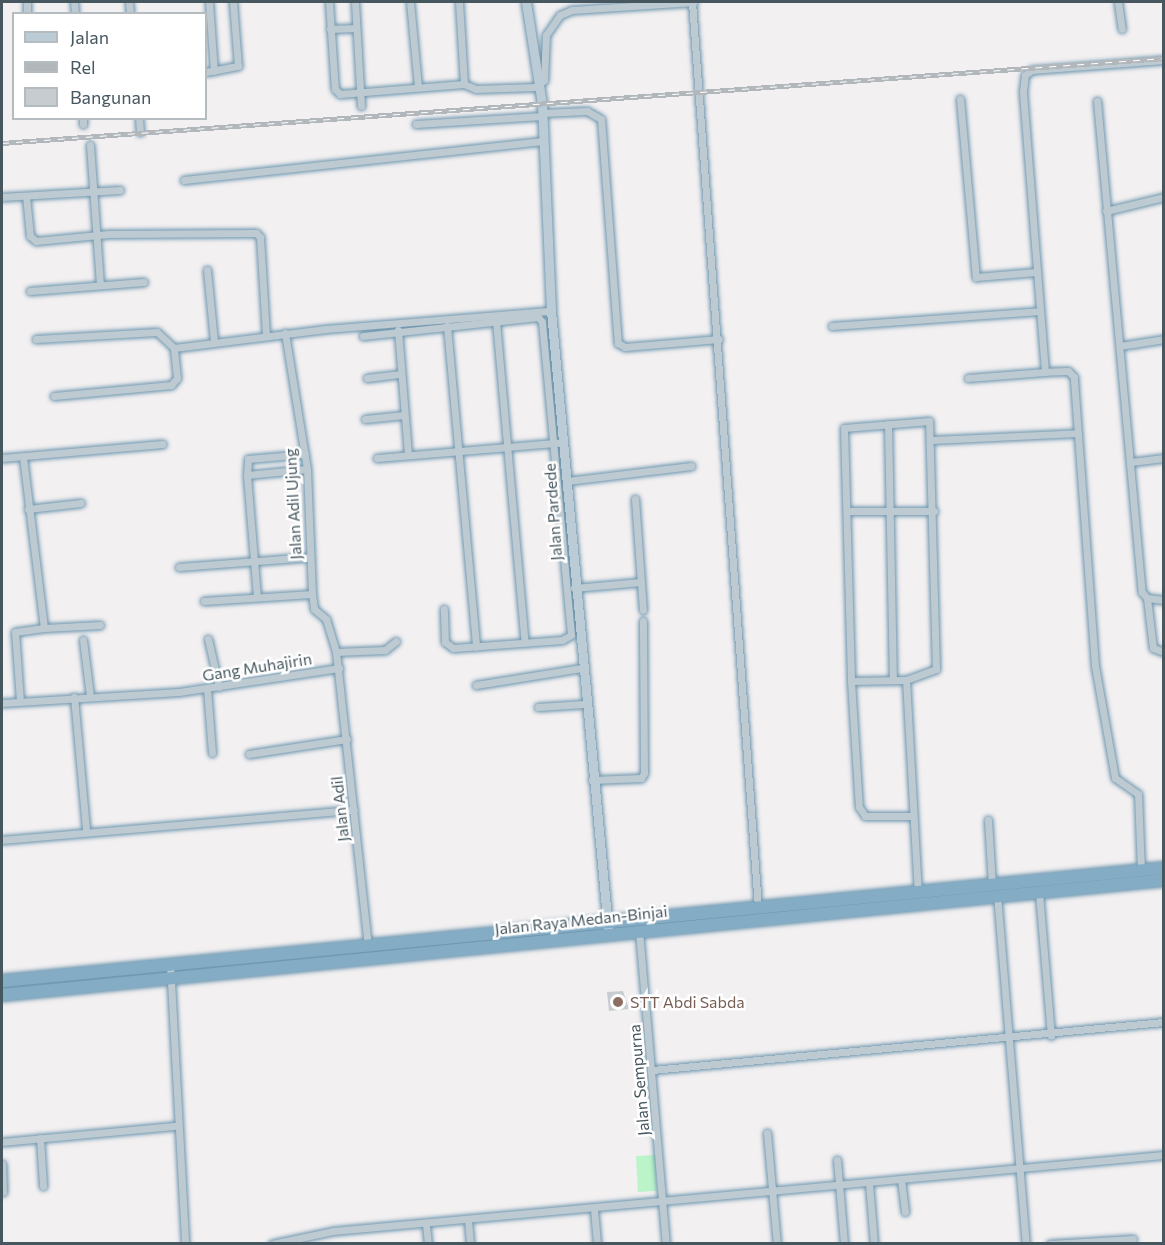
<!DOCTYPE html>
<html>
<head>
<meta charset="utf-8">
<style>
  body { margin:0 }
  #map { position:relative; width:1165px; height:1245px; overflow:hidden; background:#f3f0f1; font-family:Commissioner,sans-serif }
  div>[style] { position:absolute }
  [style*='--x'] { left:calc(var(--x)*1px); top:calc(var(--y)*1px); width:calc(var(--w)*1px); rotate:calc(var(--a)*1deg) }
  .green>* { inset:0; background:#bbf4c9; transform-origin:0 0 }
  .building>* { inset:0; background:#c7ccd0 }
  .roads { filter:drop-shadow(0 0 2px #6f97af) drop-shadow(0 0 2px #6f97af) }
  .street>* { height:7px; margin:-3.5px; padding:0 3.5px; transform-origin:3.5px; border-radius:3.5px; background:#bdcad1 }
  .secondary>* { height:9px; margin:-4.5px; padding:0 4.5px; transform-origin:4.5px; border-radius:4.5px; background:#bcccd6 }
  .highway>* { height:12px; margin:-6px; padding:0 6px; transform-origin:6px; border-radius:6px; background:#84acc4 }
  .rail>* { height:4.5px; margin-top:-2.25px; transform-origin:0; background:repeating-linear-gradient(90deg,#fff 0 7px,#b2b7bb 0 14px); box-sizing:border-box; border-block:2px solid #b2b7bb }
  .dots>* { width:16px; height:16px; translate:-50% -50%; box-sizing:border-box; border:3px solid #fff; border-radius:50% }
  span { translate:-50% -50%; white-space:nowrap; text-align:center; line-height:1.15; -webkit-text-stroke:5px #fff; paint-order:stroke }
  .street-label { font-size:16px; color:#465760 }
  .education-label { font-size:16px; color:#785e54 }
  .left { translate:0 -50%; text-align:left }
  .frame { position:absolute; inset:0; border:3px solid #465760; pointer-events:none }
  .legend { position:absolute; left:12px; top:12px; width:195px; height:108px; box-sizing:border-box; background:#fff; border:2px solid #b5bcbf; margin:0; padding:8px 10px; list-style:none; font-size:18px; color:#465760 }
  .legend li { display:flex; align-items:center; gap:12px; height:30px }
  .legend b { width:30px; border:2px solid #b5bcbf }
</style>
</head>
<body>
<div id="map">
  <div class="green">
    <i style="left:655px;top:1155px;width:36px;height:19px;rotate:87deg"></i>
  </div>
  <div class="building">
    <i style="clip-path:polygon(623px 991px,629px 1009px,609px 1011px,607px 992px)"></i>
  </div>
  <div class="roads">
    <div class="street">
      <i style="--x:27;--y:2;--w:12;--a:90"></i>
      <i style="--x:74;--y:2;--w:12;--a:85"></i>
      <i style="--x:129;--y:2;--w:12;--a:85"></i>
      <i style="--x:209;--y:2;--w:69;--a:85.9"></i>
      <i style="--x:329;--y:2;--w:87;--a:86.1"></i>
      <i style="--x:335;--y:89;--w:7;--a:45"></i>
      <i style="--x:340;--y:94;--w:124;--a:-4.6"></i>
      <i style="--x:464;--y:84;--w:13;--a:23"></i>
      <i style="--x:476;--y:89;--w:60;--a:-1.9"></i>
      <i style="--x:536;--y:87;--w:11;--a:-41"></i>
      <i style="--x:544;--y:80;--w:45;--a:-87.5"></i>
      <i style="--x:546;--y:35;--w:24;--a:-55"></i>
      <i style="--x:560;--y:15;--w:13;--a:-23"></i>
      <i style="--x:572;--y:10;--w:122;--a:-3.8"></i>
      <i style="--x:355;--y:2;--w:104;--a:86.7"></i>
      <i style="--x:410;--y:2;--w:85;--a:84.6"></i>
      <i style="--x:459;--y:2;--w:82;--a:86.5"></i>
      <i style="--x:692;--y:2;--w:907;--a:85.83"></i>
      <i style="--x:1118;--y:2;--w:27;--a:82"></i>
      <i style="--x:330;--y:29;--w:26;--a:-2"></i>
      <i style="--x:206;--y:72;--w:33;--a:-11"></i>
      <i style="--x:238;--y:66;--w:64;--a:-94.5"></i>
      <i style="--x:960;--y:99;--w:179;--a:84.9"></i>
      <i style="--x:976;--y:277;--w:60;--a:-4.8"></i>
      <i style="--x:1097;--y:101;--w:493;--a:84.8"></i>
      <i style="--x:1142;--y:592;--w:8;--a:50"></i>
      <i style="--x:1147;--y:598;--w:17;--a:7"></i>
      <i style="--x:542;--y:113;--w:45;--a:-2.5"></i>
      <i style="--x:587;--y:111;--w:16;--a:30"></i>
      <i style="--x:601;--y:119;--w:225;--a:85.7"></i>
      <i style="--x:618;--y:343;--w:8;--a:30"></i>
      <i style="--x:625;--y:347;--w:94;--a:-4.9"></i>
      <i style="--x:83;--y:118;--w:6;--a:90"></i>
      <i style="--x:139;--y:118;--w:14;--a:86"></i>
      <i style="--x:416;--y:124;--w:126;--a:-3.6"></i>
      <i style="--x:90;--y:145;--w:139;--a:85.9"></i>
      <i style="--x:184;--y:180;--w:361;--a:-6.2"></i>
      <i style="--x:26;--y:196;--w:40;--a:84.3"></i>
      <i style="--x:30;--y:236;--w:8;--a:40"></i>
      <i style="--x:36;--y:241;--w:73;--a:-5.5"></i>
      <i style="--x:109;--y:234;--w:147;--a:-0.4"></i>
      <i style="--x:256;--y:233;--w:6;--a:45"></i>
      <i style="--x:260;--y:237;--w:98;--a:86.5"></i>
      <i style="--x:2;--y:197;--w:118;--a:-3.4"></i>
      <i style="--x:1106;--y:211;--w:60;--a:-13.6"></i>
      <i style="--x:207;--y:270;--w:72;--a:84.4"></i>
      <i style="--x:30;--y:291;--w:114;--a:-4.5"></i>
      <i style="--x:496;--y:321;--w:323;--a:84.9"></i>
      <i style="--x:447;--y:326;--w:322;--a:84.8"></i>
      <i style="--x:832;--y:326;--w:208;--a:-4.1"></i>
      <i style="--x:398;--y:330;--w:125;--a:85.4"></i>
      <i style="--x:285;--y:333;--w:138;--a:80.8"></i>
      <i style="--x:307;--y:469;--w:125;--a:87.7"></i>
      <i style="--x:312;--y:594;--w:15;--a:82"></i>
      <i style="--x:314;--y:609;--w:16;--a:40"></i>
      <i style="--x:326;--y:619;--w:34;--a:73"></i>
      <i style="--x:336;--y:652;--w:297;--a:83.8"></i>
      <i style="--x:363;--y:336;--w:176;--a:-6.2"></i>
      <i style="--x:538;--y:317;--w:6;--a:51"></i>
      <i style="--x:542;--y:322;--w:314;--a:84.7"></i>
      <i style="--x:571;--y:635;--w:10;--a:151"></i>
      <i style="--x:562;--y:640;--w:109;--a:175.8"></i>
      <i style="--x:453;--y:648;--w:10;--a:-143"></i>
      <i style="--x:445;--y:642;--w:33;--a:-92"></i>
      <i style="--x:36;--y:339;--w:121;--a:-3.3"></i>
      <i style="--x:157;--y:332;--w:23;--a:43"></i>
      <i style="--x:1120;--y:346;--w:45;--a:-9"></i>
      <i style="--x:367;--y:378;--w:34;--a:-7"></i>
      <i style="--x:968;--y:378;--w:77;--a:-4.5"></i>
      <i style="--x:54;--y:396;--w:118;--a:-5.4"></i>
      <i style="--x:171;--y:385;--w:9;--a:-49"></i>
      <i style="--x:177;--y:378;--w:30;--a:-96"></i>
      <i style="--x:174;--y:348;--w:153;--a:-7.1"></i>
      <i style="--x:326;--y:329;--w:226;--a:-4.6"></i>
      <i style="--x:365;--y:419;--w:39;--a:-6"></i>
      <i style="--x:888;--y:424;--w:256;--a:88.9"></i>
      <i style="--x:932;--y:440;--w:146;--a:-2.7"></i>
      <i style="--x:2;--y:458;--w:161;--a:-5"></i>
      <i style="--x:377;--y:458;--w:181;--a:-4.8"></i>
      <i style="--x:1131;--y:462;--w:33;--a:-7"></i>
      <i style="--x:247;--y:475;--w:16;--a:-86"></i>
      <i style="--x:248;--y:459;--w:57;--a:-5"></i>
      <i style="--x:567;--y:481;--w:125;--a:-6.9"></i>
      <i style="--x:635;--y:499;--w:111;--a:85.9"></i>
      <i style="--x:28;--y:509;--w:53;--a:-6.5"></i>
      <i style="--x:847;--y:511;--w:87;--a:0"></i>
      <i style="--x:179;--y:567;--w:131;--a:-4.4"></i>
      <i style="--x:574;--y:588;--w:67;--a:-5.1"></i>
      <i style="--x:257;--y:597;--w:122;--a:-94.7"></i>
      <i style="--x:247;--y:475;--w:60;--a:-5.7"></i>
      <i style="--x:1147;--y:598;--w:50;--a:83.2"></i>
      <i style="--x:1153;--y:648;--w:12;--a:20"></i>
      <i style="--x:204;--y:601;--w:108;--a:-3.7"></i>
      <i style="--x:44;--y:628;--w:56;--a:-3.1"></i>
      <i style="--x:208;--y:639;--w:49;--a:77.1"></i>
      <i style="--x:83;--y:640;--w:56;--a:82.9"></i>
      <i style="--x:336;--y:652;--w:49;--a:-2.3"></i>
      <i style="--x:385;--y:650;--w:14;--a:-39"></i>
      <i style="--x:906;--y:680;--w:213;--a:86.8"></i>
      <i style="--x:851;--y:681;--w:55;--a:-1"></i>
      <i style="--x:906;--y:680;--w:32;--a:-20"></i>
      <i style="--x:936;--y:669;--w:248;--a:-91.6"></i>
      <i style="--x:929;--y:421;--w:85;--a:175.3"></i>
      <i style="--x:844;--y:428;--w:253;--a:88.4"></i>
      <i style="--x:851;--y:681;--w:126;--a:86.4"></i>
      <i style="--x:859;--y:807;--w:11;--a:56"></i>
      <i style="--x:865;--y:816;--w:47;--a:0"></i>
      <i style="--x:476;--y:685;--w:107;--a:-9.1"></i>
      <i style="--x:207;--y:689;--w:64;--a:85.5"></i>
      <i style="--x:74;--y:697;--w:133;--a:84.8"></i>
      <i style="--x:20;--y:701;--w:69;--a:-94.1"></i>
      <i style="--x:15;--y:632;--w:29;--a:-8"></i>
      <i style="--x:44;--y:628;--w:173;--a:-97"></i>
      <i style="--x:2;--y:703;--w:177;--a:-3.6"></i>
      <i style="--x:179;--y:692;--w:162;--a:-8.5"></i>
      <i style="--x:538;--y:707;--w:46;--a:-3.7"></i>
      <i style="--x:249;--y:754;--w:99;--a:-8.7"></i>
      <i style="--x:592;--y:780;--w:49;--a:-2.3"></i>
      <i style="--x:641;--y:778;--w:6;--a:-59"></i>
      <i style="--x:644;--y:773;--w:152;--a:-90.4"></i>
      <i style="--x:988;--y:820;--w:66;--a:86.5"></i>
      <i style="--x:2;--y:840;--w:353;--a:-4.9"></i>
      <i style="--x:1141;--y:871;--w:77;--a:-92.2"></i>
      <i style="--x:1138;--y:794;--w:28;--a:-145"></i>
      <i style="--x:1115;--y:778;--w:114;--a:-100.1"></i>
      <i style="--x:1095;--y:666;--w:290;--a:-94.2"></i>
      <i style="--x:1074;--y:377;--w:8;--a:-135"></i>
      <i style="--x:1068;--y:371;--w:23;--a:178"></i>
      <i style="--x:1045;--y:372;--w:282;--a:-94.5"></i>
      <i style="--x:1023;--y:91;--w:16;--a:-83"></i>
      <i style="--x:1025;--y:75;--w:9;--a:-36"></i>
      <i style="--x:1032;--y:70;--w:132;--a:-4.3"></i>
      <i style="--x:1039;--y:893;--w:143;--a:85.2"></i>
      <i style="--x:997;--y:894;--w:351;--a:85.3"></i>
      <i style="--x:639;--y:931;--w:314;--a:85.1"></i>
      <i style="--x:170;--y:963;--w:281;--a:86.9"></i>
      <i style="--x:652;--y:1070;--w:514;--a:-5.36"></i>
      <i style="--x:767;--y:1133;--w:111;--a:84.9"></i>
      <i style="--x:40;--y:1138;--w:48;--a:86.4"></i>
      <i style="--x:2;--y:1142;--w:175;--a:-5.3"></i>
      <i style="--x:837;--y:1160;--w:84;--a:85.2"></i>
      <i style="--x:2;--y:1164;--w:28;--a:88"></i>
      <i style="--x:901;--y:1179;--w:33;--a:83"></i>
      <i style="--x:869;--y:1183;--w:61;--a:85.3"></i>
      <i style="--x:594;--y:1209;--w:35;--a:85"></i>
      <i style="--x:468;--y:1220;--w:24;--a:85"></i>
      <i style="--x:426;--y:1225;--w:19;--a:84"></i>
      <i style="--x:272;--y:1244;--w:62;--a:-12"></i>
      <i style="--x:333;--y:1231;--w:834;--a:-5.23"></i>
      <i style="--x:1050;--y:1244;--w:83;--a:-3.4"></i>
    </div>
    <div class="secondary">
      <i style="--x:526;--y:2;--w:103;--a:81.1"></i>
      <i style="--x:542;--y:104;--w:207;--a:87.5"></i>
      <i style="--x:551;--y:311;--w:621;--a:84.73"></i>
    </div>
    <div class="highway">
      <i style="--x:2;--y:981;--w:1167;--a:-5.55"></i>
      <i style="--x:2;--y:995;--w:1168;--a:-5.65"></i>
    </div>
  </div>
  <div class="rail">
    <i style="--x:2;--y:143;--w:1165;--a:-4.18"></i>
  </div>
  <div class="dots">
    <i style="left:618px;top:1002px;background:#8d6e63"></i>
  </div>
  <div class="street-label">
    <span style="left:293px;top:504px;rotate:-93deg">Jalan Adil Ujung</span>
    <span style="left:553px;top:512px;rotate:-94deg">Jalan Pardede</span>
    <span style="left:257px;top:667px;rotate:-9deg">Gang Muhajirin</span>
    <span style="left:340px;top:809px;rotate:-96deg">Jalan Adil</span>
    <span style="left:581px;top:920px;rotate:-6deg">Jalan Raya Medan-Binjai</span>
    <span style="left:639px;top:1080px;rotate:-95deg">Jalan Sempurna</span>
  </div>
  <div class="education-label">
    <span class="left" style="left:630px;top:1002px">STT Abdi Sabda</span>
  </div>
  <div class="frame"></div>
  <ul class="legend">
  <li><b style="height:8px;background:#bcccd6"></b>Jalan</li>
  <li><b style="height:8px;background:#b2b7bb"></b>Rel</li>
  <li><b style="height:16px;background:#c7ccd0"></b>Bangunan</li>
  </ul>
</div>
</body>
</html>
